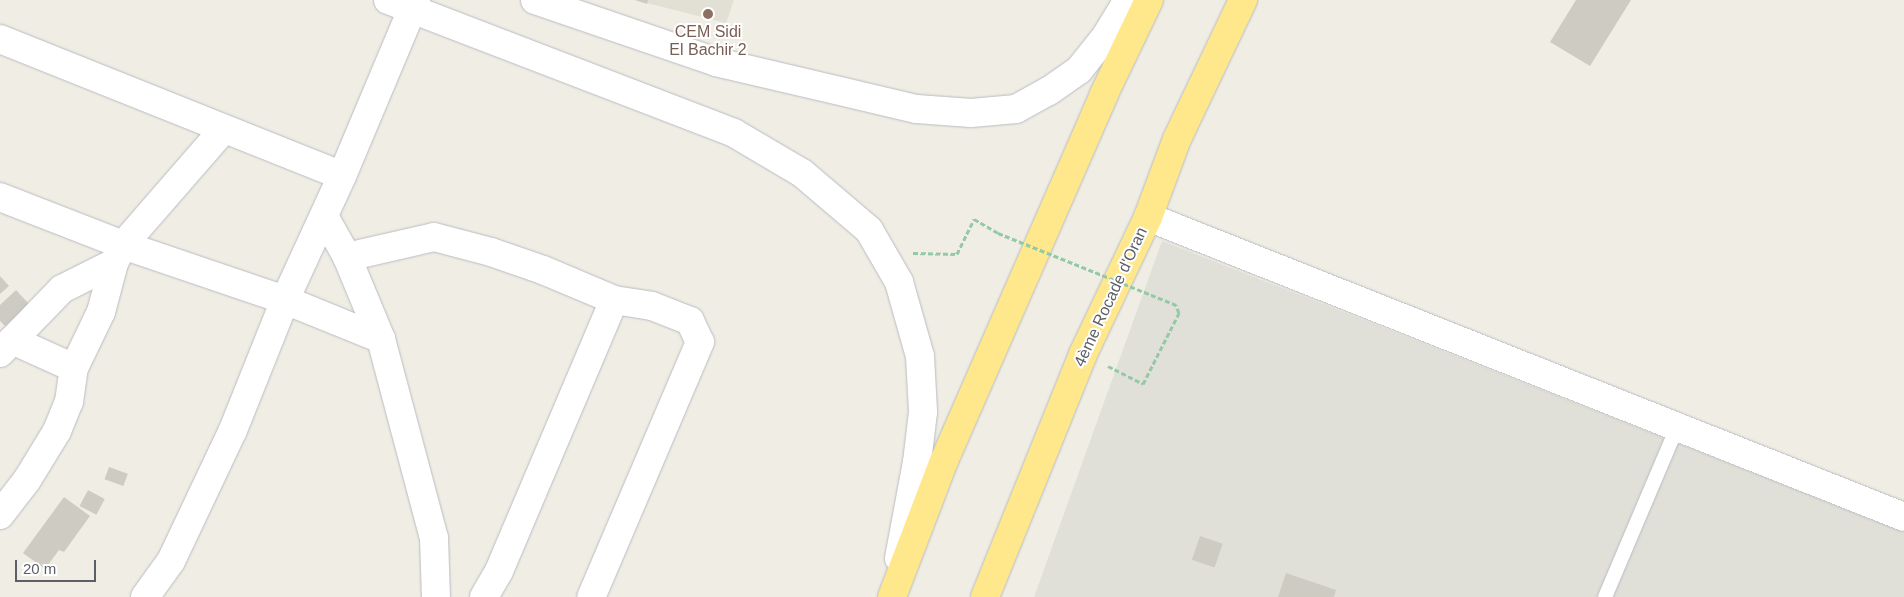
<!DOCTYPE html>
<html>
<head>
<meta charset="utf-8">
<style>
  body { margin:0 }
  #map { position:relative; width:1904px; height:597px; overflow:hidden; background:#f0eee4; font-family:Arial,sans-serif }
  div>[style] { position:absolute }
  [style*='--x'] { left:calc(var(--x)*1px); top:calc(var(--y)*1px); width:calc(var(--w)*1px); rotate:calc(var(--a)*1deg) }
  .industrial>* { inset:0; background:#e0dfd8 }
  .education>* { inset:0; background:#e2e0d4 }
  .building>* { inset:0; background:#cdcbc2; transform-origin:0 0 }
  .path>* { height:3px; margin-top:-1.5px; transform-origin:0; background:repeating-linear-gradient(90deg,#94c9a6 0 5px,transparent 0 7.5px) }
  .roads { filter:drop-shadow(0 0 1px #b9bcc1) drop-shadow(0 0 1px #b9bcc1) }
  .lane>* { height:14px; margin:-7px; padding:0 7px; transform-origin:7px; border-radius:7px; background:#fff }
  .street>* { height:28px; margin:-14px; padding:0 14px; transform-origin:14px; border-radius:14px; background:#fff }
  .secondary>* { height:28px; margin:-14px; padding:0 14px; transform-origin:14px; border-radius:14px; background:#fff }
  .highway>* { height:28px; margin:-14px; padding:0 14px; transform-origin:14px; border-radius:14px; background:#ffe78b }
  .path-bridge>* { height:3px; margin-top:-1.5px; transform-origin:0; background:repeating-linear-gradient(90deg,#94c9a6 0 5px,transparent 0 7.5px) }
  .dots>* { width:14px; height:14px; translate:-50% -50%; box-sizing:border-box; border:2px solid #fff; border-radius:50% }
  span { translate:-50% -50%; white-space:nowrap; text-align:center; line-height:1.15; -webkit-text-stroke:4px #fff; paint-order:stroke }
  .education-label { font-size:16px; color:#785e54 }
  .street-label { font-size:16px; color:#5c6066 }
  .scale { position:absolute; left:15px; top:560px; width:81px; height:22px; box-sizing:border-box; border:2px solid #5c6066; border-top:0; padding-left:6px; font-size:15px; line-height:18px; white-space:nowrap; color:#5c6066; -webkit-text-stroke:4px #fff; paint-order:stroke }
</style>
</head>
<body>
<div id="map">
  <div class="industrial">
    <i style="clip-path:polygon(1162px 241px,1904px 532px,1904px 597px,1034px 597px)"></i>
  </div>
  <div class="education">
    <i style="clip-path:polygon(635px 0,734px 0,726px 23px)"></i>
  </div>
  <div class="building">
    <i style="clip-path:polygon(635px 0,648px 0,647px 4px)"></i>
    <i style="clip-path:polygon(1576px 0,1631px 0,1590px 66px,1550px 42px)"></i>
    <i style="clip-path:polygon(0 276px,9px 286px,0 294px)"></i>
    <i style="clip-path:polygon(16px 290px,29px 304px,5px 326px,0 321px,0 305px)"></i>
    <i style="left:109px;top:467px;width:20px;height:13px;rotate:20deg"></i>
    <i style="left:88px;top:490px;width:19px;height:18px;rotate:28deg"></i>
    <i style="clip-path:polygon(64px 497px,90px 516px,64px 552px,59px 550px,45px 569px,23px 553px)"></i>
    <i style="left:1200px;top:536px;width:24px;height:25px;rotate:19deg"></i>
    <i style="clip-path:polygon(1286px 573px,1336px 590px,1334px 597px,1278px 597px)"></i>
  </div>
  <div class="path">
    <i style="--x:913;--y:253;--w:44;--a:1.3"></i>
    <i style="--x:957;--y:254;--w:39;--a:-64"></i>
    <i style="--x:974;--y:219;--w:28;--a:30"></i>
    <i style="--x:1108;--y:366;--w:39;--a:27"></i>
    <i style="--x:1143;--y:384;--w:80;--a:-63.1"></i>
    <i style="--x:1179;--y:313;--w:9;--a:-111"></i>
  </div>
  <div class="roads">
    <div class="lane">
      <i style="--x:1605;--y:597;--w:185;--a:-67"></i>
    </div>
    <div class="street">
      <i style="--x:0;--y:39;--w:368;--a:21.8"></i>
      <i style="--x:0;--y:197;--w:132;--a:21.3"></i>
      <i style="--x:123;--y:245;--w:171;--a:18.8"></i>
      <i style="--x:285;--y:300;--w:104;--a:22.1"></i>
      <i style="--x:324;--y:216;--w:47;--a:60.7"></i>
      <i style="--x:347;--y:257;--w:89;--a:67.5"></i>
      <i style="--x:381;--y:339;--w:206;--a:75.1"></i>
      <i style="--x:434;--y:538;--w:59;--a:88.1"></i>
      <i style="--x:1148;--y:217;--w:813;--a:21.64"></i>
      <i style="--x:347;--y:257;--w:89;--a:-12.9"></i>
      <i style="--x:434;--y:237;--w:59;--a:14.7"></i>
      <i style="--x:491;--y:252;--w:55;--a:19.1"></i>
      <i style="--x:543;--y:270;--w:77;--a:22.9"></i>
      <i style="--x:614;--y:300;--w:38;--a:9"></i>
      <i style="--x:652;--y:306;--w:41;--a:21.5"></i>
      <i style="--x:690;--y:321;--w:23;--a:65"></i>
      <i style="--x:700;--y:342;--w:277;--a:113.1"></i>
      <i style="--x:12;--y:340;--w:68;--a:24.3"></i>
      <i style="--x:0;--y:353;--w:89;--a:-45.9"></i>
      <i style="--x:62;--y:289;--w:58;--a:-26.6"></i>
      <i style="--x:0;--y:515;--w:44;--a:-52.4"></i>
      <i style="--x:27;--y:480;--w:57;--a:-58.5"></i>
      <i style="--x:57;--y:431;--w:31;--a:-68"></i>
      <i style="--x:69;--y:402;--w:34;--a:-82"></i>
      <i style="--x:74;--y:368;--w:62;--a:-64.3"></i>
      <i style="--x:101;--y:312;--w:51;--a:-75.1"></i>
      <i style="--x:114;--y:263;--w:20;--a:-63"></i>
      <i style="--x:123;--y:245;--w:152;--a:-49"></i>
      <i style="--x:145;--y:597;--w:44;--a:-54.2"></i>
      <i style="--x:171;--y:561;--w:145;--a:-64.7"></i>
      <i style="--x:233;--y:430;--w:140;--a:-68.2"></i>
      <i style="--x:285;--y:300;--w:136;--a:-65.3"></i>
      <i style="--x:342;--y:176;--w:191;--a:-67.2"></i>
      <i style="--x:484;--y:597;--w:30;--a:-60"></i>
      <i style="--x:499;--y:571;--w:294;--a:-67"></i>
    </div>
    <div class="secondary">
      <i style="--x:388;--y:0;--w:371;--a:21"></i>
      <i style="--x:734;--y:133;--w:79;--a:30.5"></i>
      <i style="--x:802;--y:173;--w:88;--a:40.4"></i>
      <i style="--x:869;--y:230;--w:60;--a:60"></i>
      <i style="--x:899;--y:282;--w:77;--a:74.2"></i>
      <i style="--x:920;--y:356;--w:56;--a:86.9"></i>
      <i style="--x:923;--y:412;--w:50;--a:96.8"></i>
      <i style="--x:917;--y:462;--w:98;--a:100.6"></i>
      <i style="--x:535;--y:0;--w:191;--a:18.9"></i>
      <i style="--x:716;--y:62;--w:206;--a:13.2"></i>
      <i style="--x:917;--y:109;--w:54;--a:4.2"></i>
      <i style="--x:971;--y:113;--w:45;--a:-5.1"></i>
      <i style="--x:1016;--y:109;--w:38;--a:-29"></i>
      <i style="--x:1049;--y:91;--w:37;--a:-35"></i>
      <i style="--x:1079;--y:70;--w:43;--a:-51.5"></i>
      <i style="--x:1106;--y:36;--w:42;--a:-58.6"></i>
    </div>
    <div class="highway">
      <i style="--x:892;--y:597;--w:146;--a:-69.1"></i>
      <i style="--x:944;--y:461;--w:400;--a:-66.4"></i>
      <i style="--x:1104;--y:94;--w:104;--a:-64.4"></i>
      <i style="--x:985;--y:597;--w:262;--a:-68"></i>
      <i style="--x:1083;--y:354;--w:152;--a:-64.6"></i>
      <i style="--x:1148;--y:217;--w:83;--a:-69.6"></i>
      <i style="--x:1177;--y:139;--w:154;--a:-64.6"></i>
    </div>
  </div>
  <div class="path-bridge">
    <i style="--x:998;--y:233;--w:192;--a:22"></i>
  </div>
  <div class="dots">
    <i style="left:708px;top:14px;background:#8d6e63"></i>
  </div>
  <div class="education-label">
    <span style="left:708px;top:41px">CEM Sidi<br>El Bachir 2</span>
  </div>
  <div class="street-label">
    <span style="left:1111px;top:297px;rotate:-65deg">4ème Rocade d'Oran</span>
  </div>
  <div class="scale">20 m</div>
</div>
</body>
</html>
